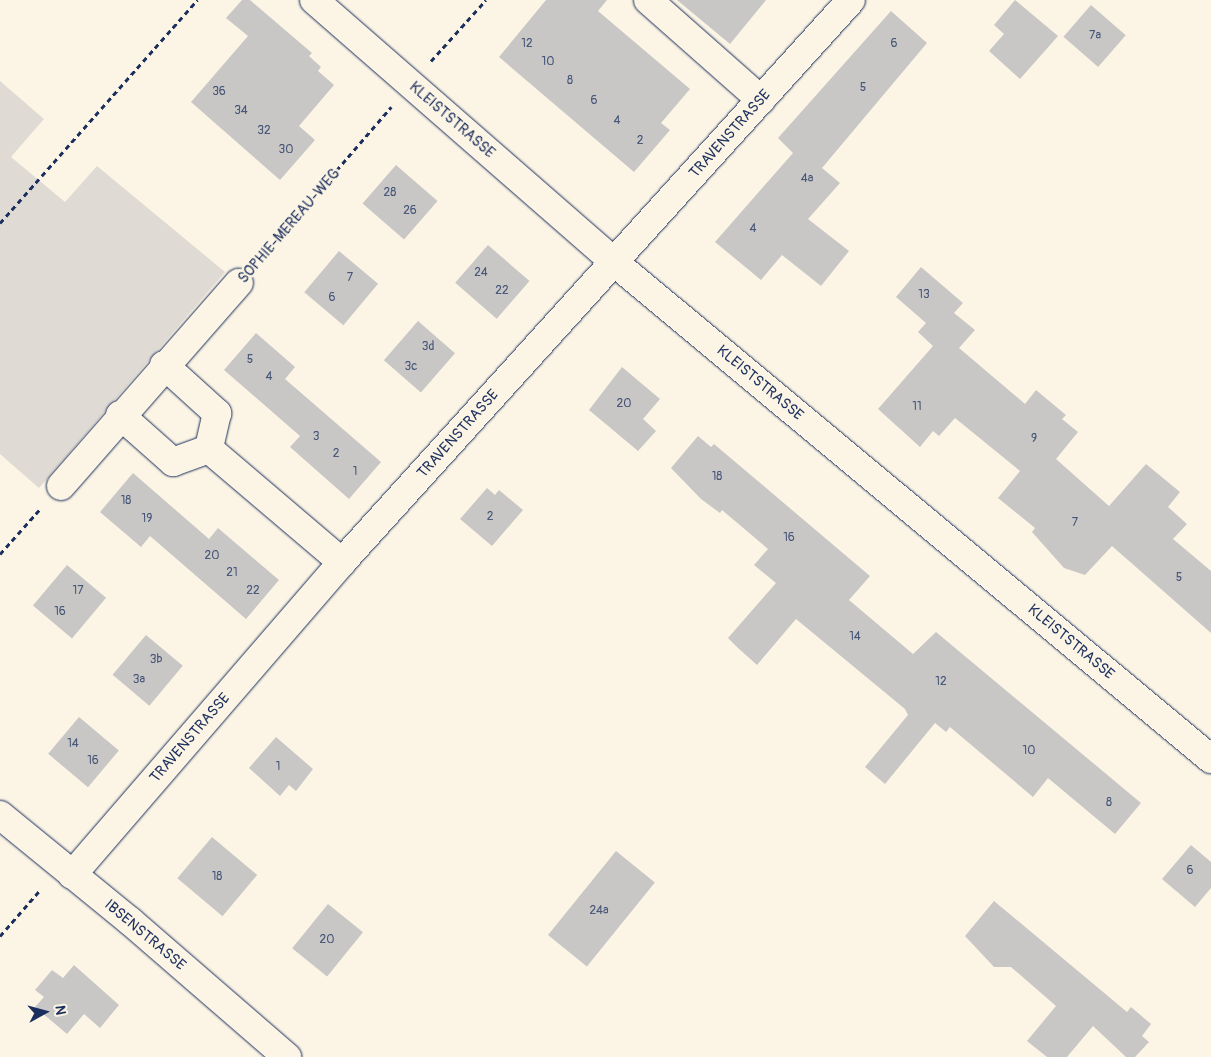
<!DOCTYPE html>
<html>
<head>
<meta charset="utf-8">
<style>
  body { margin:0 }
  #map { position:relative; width:1211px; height:1057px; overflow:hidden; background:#fcf5e5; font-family:Pangolin,sans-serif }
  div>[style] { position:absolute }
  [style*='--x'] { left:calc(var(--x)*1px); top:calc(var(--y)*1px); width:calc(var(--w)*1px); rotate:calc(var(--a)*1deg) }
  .green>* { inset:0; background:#dfdbd4 }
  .building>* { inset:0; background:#c8c7c6; transform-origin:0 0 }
  .path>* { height:3px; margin-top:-1.5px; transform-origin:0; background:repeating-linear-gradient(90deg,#1b2f5e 0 5px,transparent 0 9px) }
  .roads { filter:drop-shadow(0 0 1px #1b2f5e) drop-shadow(0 0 1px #1b2f5e) }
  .minor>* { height:28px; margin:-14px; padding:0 14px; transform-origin:14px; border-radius:14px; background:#fcf5e5 }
  .tertiary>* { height:28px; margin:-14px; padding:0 14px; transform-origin:14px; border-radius:14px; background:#fcf5e5 }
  span { translate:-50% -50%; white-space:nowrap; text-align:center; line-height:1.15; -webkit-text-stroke:5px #fcf5e5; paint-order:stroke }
  .number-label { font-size:12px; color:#465578 }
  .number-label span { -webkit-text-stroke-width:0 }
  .street-label { font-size:15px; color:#1b2f5e }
  .north { position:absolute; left:20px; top:987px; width:50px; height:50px; -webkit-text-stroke:4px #fcf5e5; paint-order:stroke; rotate:83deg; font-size:14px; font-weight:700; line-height:20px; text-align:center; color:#1b2f5e }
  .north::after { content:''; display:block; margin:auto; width:18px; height:22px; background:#1b2f5e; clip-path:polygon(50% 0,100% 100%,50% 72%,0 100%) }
</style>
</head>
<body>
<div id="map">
  <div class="green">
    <i style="clip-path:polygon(0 81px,44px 119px,11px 157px,65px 202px,97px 166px,225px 272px,39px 488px,0 454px)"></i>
  </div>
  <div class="building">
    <i style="clip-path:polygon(242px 0,250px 0,312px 53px,309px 56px,321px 67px,318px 71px,334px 85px,299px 126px,315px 140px,280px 180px,191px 102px,248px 36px,226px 18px)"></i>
    <i style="clip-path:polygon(546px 0,607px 0,598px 11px,690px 89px,661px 123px,670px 130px,634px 172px,499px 57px)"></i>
    <i style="clip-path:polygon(677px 0,766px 0,730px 44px)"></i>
    <i style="clip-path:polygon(1015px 0,1058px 36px,1020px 79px,989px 51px,1004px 34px,994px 25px)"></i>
    <i style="left:1091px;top:5px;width:46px;height:42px;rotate:41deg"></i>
    <i style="clip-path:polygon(891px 11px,927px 43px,822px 168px,840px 183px,808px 219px,849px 251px,821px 286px,782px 255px,761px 280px,715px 242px,793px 153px,778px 138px)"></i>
    <i style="left:396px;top:165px;width:55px;height:51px;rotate:41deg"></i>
    <i style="left:488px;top:245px;width:55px;height:50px;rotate:41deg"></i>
    <i style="left:339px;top:251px;width:51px;height:54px;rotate:40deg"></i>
    <i style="clip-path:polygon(921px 267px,963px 303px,954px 313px,975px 330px,959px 348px,1025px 404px,1036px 390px,1066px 415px,1062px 419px,1078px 432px,1056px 459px,1109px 506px,1146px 464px,1180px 492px,1168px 507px,1187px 524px,1173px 539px,1211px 571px,1211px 633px,1112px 546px,1085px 575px,1064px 568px,1032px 532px,1035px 528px,998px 498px,1020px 471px,955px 418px,939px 436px,933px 431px,920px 447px,878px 409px,933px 346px,918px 332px,926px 323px,896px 297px)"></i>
    <i style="left:418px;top:321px;width:49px;height:52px;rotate:41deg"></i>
    <i style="clip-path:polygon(256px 333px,295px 367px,285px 379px,381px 462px,349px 499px,290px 447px,300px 436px,224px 370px)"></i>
    <i style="clip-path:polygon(622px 367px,660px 399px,643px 419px,656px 431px,638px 451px,589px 410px)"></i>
    <i style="clip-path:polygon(698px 436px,711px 447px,714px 444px,870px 576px,849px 600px,913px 654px,936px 632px,1141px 803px,1115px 834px,1048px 778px,1033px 797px,950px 727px,946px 732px,935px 723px,885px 784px,865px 767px,908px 715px,905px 709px,796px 619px,757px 665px,738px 648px,728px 638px,776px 583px,754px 565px,768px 549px,722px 510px,720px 513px,701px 499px,671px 468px)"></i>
    <i style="clip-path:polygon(133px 473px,209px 539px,218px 528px,279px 580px,246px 619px,150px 536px,141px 547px,100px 512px)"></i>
    <i style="clip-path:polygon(487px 488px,495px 495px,499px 490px,523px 510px,492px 546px,460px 519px)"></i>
    <i style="left:67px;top:565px;width:51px;height:53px;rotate:40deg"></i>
    <i style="left:146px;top:635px;width:48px;height:52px;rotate:40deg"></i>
    <i style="left:79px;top:717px;width:52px;height:48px;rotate:40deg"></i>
    <i style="clip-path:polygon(276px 737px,313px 769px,296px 791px,289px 785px,280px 796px,249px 768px)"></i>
    <i style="left:212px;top:837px;width:59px;height:54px;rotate:40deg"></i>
    <i style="clip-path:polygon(1191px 845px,1211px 862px,1211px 888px,1195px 907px,1162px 879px)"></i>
    <i style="left:616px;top:851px;width:50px;height:108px;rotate:39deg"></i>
    <i style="clip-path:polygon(994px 901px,1127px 1012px,1131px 1007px,1151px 1024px,1142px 1036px,1149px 1042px,1135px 1057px,1126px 1057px,1093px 1026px,1067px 1057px,1047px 1057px,1027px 1041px,1056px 1006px,1011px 967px,994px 967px,965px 936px)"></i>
    <i style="left:328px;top:904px;width:45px;height:57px;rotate:39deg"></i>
    <i style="clip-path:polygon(74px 965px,119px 1005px,100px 1028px,84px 1014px,67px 1034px,35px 1007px,44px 997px,35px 990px,52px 970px,63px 978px)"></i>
  </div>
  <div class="path">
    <i style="--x:431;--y:61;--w:82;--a:-48"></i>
    <i style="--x:0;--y:223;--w:298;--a:-48.5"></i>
    <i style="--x:260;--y:259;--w:201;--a:-49.2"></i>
    <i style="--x:0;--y:554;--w:60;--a:-48.4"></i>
    <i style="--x:0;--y:936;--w:62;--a:-48.9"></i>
  </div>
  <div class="roads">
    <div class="minor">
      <i style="--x:314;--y:0;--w:398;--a:41.1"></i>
      <i style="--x:614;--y:262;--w:777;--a:39.78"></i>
      <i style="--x:648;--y:0;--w:151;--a:41.5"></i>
      <i style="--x:164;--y:365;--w:72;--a:42.2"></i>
      <i style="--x:217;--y:413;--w:37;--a:103"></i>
      <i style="--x:120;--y:415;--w:71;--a:41.6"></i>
      <i style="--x:173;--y:462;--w:38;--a:-20"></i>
      <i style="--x:209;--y:449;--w:175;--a:40.4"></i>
      <i style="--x:61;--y:486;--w:270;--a:-48.8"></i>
      <i style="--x:72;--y:875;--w:413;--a:-49.2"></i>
      <i style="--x:342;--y:562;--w:758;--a:-47.83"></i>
    </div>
    <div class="tertiary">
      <i style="--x:0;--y:815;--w:168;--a:39.2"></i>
      <i style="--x:130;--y:921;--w:208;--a:40.9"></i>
    </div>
  </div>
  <div class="number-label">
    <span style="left:1095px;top:36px">7a</span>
    <span style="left:527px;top:44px">12</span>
    <span style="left:894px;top:44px">6</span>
    <span style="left:548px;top:62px">10</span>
    <span style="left:570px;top:81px">8</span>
    <span style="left:863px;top:88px">5</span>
    <span style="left:219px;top:92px">36</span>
    <span style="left:594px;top:101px">6</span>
    <span style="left:241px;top:111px">34</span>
    <span style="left:617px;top:121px">4</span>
    <span style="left:264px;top:131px">32</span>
    <span style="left:640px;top:141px">2</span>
    <span style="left:286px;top:150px">30</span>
    <span style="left:807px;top:179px">4a</span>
    <span style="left:390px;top:193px">28</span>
    <span style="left:410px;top:211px">26</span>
    <span style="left:753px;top:229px">4</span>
    <span style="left:481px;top:273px">24</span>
    <span style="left:350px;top:278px">7</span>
    <span style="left:502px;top:291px">22</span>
    <span style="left:924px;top:295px">13</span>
    <span style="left:332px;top:298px">6</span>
    <span style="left:428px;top:347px">3d</span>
    <span style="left:250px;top:360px">5</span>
    <span style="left:411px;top:367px">3c</span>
    <span style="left:269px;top:377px">4</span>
    <span style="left:624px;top:404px">20</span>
    <span style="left:917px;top:407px">11</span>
    <span style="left:316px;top:437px">3</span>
    <span style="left:1034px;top:439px">9</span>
    <span style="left:336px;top:454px">2</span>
    <span style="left:355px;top:472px">1</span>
    <span style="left:717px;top:477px">18</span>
    <span style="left:126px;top:501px">18</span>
    <span style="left:490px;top:517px">2</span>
    <span style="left:147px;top:519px">19</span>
    <span style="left:1075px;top:523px">7</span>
    <span style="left:789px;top:538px">16</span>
    <span style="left:212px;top:556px">20</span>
    <span style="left:232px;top:573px">21</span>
    <span style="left:1179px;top:578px">5</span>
    <span style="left:78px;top:591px">17</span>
    <span style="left:253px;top:591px">22</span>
    <span style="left:60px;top:612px">16</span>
    <span style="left:855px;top:637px">14</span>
    <span style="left:156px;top:660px">3b</span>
    <span style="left:139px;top:680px">3a</span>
    <span style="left:941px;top:682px">12</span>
    <span style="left:73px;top:744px">14</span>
    <span style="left:1029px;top:751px">10</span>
    <span style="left:93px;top:761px">16</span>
    <span style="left:278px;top:767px">1</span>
    <span style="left:1109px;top:803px">8</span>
    <span style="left:1190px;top:871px">6</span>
    <span style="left:217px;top:877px">18</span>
    <span style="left:599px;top:911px">24a</span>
    <span style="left:327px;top:940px">20</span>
  </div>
  <div class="street-label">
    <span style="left:452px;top:120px;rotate:41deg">KLEISTSTRASSE</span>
    <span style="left:730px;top:134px;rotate:-48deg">TRAVENSTRASSE</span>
    <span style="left:289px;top:226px;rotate:-49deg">SOPHIE-MEREAU-WEG</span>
    <span style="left:760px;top:383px;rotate:40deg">KLEISTSTRASSE</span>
    <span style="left:458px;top:434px;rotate:-48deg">TRAVENSTRASSE</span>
    <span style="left:1071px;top:642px;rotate:40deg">KLEISTSTRASSE</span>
    <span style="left:190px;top:738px;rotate:-49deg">TRAVENSTRASSE</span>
    <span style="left:145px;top:935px;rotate:40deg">IBSENSTRASSE</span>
  </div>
  <div class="north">N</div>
</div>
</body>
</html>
